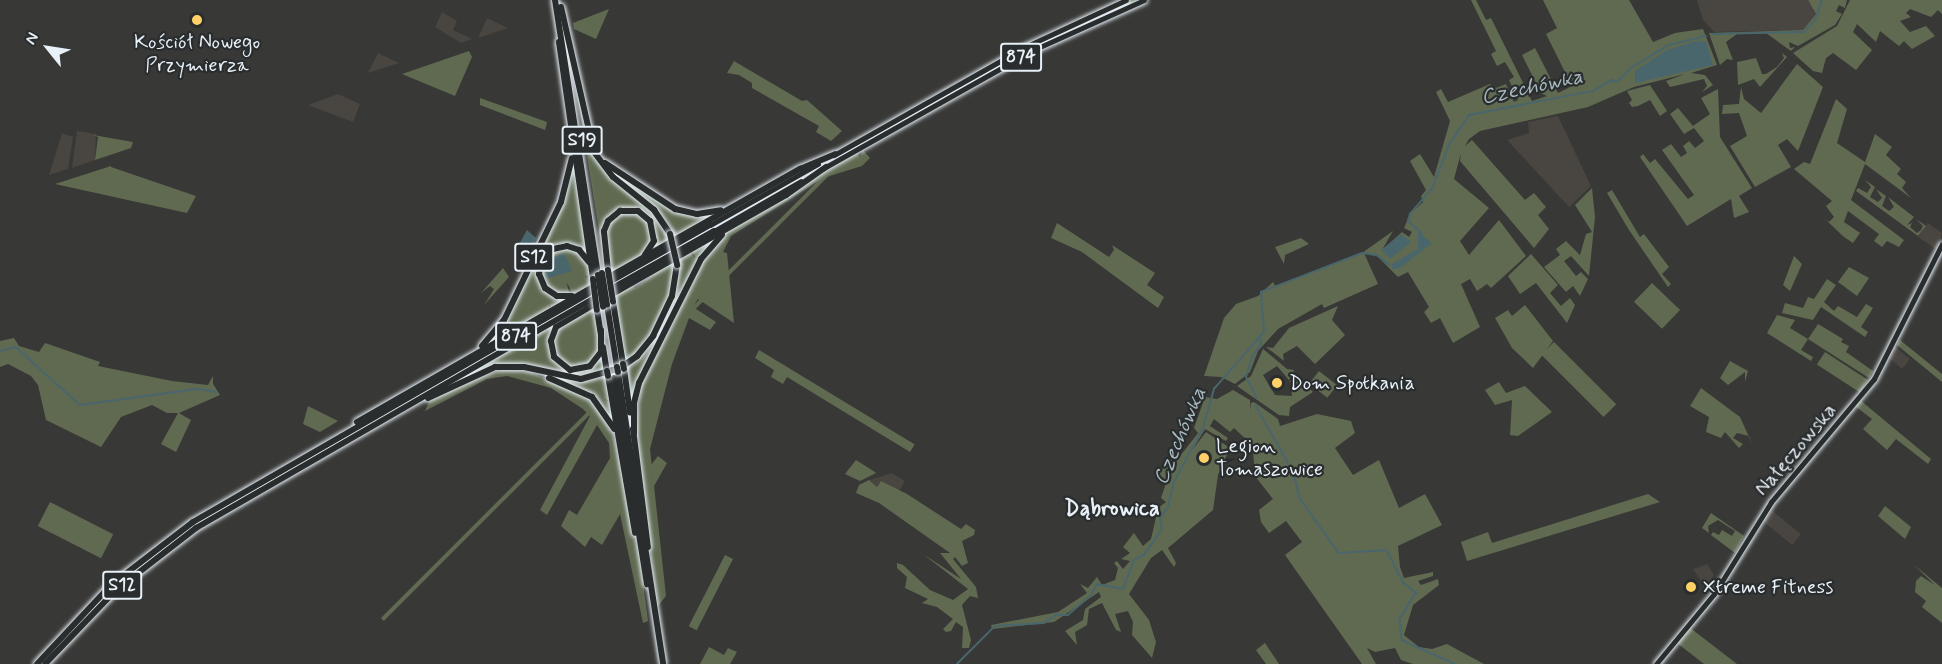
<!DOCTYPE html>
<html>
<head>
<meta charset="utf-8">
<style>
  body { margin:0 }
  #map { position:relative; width:1942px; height:664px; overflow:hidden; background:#383836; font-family:Mynerve,sans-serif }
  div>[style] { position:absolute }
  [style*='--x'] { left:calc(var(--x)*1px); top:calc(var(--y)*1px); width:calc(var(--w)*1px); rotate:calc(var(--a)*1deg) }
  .built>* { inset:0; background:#494540; transform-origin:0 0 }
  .green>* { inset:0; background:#606a51; transform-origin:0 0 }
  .water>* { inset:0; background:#49666d }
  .stream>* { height:1.5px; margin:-0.75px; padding:0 0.75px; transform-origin:0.75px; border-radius:0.75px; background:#49666d }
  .roads { filter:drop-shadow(0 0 2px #e8f1f8) drop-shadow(0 0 2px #e8f1f8) }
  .major>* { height:5px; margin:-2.5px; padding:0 2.5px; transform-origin:2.5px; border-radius:2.5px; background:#2a2d2e }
  .highway>* { height:6px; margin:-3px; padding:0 3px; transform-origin:3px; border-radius:3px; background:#2a2d2e }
  .bridges { filter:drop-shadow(0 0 2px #e8f1f8) drop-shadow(0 0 2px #e8f1f8) }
  .highway-bridge>* { height:6px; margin:-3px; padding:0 3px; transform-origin:3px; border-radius:3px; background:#2a2d2e }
  .dots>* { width:16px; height:16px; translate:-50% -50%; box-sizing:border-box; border:3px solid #2a2d2e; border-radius:50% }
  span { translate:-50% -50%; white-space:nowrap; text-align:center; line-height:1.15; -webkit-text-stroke:4.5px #2a2d2e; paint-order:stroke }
  .shield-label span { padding:2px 4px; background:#2a2d2e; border:2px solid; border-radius:4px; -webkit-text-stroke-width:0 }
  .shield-label { font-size:18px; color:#e8f1f8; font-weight:700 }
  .poi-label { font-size:20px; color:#e8f1f8 }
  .left { translate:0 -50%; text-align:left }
  .street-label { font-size:20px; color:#e8f1f8 }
  .water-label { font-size:21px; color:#a8b9c0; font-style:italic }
  .quarter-label { font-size:22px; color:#e8f1f8; font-weight:700 }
  .north { position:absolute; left:18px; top:18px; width:60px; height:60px; -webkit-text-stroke:4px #2a2d2e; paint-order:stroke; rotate:300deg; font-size:16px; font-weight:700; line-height:24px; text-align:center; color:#e8f1f8 }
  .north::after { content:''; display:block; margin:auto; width:21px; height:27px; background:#e8f1f8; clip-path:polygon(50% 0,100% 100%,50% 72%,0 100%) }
</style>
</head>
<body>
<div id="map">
  <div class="built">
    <i style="clip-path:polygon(1697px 0,1808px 0,1816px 14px,1803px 30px,1714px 32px,1703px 20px)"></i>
    <i style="clip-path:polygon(442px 12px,457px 21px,453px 30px,472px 39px,461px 43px,435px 27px)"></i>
    <i style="clip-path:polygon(487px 18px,508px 28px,478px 38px)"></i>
    <i style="clip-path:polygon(378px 53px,399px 63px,368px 73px)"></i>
    <i style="clip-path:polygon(338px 94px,360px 104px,353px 122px,308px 105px)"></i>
    <i style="clip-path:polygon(1558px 116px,1591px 186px,1569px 207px,1507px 140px,1529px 133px,1528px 122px)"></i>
    <i style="clip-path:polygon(77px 131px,96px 134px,95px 160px,72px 168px)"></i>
    <i style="clip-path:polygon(62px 133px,73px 137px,68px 169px,49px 175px)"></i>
    <i style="clip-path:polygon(1928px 223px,1942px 233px,1937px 250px,1918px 237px)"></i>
    <i style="clip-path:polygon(1894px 346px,1910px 359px,1902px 369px,1888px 357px)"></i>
    <i style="clip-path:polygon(892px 473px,905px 481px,899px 491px,881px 481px,877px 487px,869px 480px)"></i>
    <i style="left:1770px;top:509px;width:40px;height:14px;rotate:39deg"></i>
    <i style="clip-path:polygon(1707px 564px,1714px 575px,1705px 587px,1693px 569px)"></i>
  </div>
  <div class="green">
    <i style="clip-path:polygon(1130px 0,1140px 0,1047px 41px,866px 143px,863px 140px,996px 64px)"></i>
    <i style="clip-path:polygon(1471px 0,1476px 0,1486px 20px,1491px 18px,1532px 101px,1547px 96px,1541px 93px,1522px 55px,1535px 48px,1558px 93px,1572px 86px,1546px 34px,1557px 28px,1543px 0,1629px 0,1653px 42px,1675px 33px,1703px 29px,1717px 65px,1691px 73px,1705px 75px,1713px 85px,1702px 92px,1707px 86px,1704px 79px,1670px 87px,1666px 81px,1685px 74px,1634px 87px,1588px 107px,1480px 131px,1469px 139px,1465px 146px,1472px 140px,1525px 200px,1534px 193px,1546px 207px,1538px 215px,1549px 229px,1534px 248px,1460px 161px,1461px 153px,1454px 179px,1489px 208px,1460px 241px,1469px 255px,1499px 220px,1526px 256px,1491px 288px,1487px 284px,1477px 291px,1470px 279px,1461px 284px,1480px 327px,1453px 343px,1440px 318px,1431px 323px,1424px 312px,1429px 307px,1408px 272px,1398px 277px,1377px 256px,1364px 253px,1378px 284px,1324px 308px,1322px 304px,1278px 329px,1258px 351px,1250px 372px,1235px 384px,1221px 377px,1204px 376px,1224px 318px,1236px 304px,1258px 296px,1273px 282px,1275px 286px,1362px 253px,1393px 231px,1382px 250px,1402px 232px,1409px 237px,1412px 232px,1404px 228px,1410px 214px,1423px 202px,1421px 196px,1426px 190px,1410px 161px,1420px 154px,1434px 177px,1450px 121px,1436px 92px,1441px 89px,1448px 102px,1490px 84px,1496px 88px,1506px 84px,1514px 102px,1518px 100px,1509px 80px,1514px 77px,1505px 62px,1497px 66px,1491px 54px,1496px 51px)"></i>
    <i style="clip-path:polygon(1808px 0,1847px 0,1845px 8px,1839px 5px,1836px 11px,1842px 14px,1835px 25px,1798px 46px,1789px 42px,1790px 48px,1795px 47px,1791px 51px,1766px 33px,1737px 34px,1726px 42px,1733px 60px,1727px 59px,1720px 65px,1709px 33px,1803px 30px,1816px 14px)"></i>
    <i style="clip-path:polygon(1850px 0,1942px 0,1942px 14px,1938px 10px,1931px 17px,1910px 9px,1906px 13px,1911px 17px,1900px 21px,1910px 32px,1926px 26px,1935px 36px,1912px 49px,1904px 41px,1899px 46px,1880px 31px,1876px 42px,1857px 24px,1853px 32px,1872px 50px,1856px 70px,1833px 53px,1826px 58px,1822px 73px,1813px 71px,1793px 53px,1837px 26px)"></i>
    <i style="clip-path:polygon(609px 9px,596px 39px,574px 29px,573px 23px)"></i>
    <i style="clip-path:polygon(569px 43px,593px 153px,644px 202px,670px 241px,650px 253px,654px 225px,632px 209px,606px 221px,605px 268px)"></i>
    <i style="clip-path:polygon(469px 51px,472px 57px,455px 96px,402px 74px)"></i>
    <i style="clip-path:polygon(1782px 53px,1787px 57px,1760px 87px,1754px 79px,1738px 85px,1737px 62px,1756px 58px,1762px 74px,1766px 74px,1777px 67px,1784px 58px)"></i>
    <i style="clip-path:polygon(734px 61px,802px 101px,807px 100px,842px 131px,831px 141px,816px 132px,819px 126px,752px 88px,752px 83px,739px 75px,727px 73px)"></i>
    <i style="clip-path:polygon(1797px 64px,1823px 87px,1798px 151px,1787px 139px,1778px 145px,1791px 167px,1755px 187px,1730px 146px,1747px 136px,1739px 113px,1722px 114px,1723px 105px,1739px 104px,1741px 87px,1744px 99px,1761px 113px)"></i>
    <i style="clip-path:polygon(1650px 85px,1667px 111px,1660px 116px,1650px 100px,1638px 106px,1632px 107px,1629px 103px,1632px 100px,1627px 91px)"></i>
    <i style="clip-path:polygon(1718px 89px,1720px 137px,1752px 188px,1739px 196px,1749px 212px,1734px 218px,1731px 199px,1687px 226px,1640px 157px,1643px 154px,1650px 163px,1655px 159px,1688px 199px,1694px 195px,1662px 150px,1671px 144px,1681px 157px,1687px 153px,1683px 146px,1689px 141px,1695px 148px,1704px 141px,1694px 128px,1684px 134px,1670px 114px,1678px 108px,1693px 126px,1710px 114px,1701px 98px)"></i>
    <i style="clip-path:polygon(480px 98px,547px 122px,545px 130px,480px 105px)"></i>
    <i style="clip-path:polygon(1836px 99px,1847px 109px,1837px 143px,1865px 162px,1875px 134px,1892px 147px,1886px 155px,1901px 169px,1897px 174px,1906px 182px,1902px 188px,1911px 198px,1865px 164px,1851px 200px,1904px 240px,1899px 247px,1887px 241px,1882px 247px,1874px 241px,1879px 234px,1848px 211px,1844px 222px,1860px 233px,1853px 243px,1844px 237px,1825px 219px,1829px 222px,1834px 217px,1826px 206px,1832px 201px,1794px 169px,1804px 162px,1810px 164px)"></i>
    <i style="clip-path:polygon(93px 135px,133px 142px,131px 148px,95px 160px,98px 137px)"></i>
    <i style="left:854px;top:145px;width:4px;height:669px;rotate:45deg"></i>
    <i style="clip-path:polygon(863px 150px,870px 158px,862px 166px,823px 178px,731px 236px,723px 252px,727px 253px,734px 323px,698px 299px,693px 307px,716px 322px,710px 330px,689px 318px,672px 364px,650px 449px,666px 596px,657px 607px,636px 433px,641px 384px,706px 254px,722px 236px,827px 169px,857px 153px,860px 157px)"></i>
    <i style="clip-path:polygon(574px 162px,588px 258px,569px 245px,543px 256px,541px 284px,568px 298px,552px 308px,549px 305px,549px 309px,484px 347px,498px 331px,557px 214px,570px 183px)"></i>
    <i style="clip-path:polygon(604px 164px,674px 210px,719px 213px,674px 239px,673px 230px,658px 210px)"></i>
    <i style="clip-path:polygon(111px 166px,111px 167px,196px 196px,187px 213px,55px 184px)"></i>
    <i style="clip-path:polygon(1865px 180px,1875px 187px,1870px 197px,1878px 202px,1882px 198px,1876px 189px,1886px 196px,1882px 206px,1889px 211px,1894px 207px,1888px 197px,1914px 217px,1907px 225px,1912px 223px,1910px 227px,1917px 233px,1921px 230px,1923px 226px,1916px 219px,1926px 226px,1918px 236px,1856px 191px,1858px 188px,1867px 193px,1871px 187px)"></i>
    <i style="clip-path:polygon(1592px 188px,1595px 217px,1589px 276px,1571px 256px,1564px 261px,1576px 276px,1581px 272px,1588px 279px,1580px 296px,1573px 286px,1566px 292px,1544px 267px,1560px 255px,1556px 249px,1566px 241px,1580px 255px,1586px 234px,1592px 232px,1575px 205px)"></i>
    <i style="clip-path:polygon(1612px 190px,1640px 237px,1644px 234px,1669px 267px,1662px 274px,1671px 284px,1668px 287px,1629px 230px,1607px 193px)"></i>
    <i style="clip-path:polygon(620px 213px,641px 214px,649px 222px,653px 238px,645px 253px,610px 274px,613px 265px,609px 264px,607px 225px)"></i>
    <i style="clip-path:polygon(1057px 223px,1109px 257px,1114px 250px,1112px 245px,1155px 273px,1147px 285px,1164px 297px,1158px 308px,1082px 252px,1051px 238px)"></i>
    <i style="clip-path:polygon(721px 234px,712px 242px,642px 374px,632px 410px,626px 367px,653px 341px,671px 306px,679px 268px,683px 267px,679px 258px,689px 252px,695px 258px,693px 252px)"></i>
    <i style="clip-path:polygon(1301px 238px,1309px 244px,1285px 255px,1284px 264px,1275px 247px)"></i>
    <i style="clip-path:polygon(560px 248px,575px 249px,589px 267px,590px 275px,585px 276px,591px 285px,573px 294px,567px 283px,569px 294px,560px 296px,544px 285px,541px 269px,546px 257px)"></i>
    <i style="clip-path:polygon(1531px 254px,1558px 285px,1550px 293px,1561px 306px,1570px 298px,1575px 305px,1567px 323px,1536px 283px,1520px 294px,1508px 276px)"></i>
    <i style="clip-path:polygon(1794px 256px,1802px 264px,1790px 291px,1783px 285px)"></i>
    <i style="clip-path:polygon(674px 260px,671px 295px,646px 344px,626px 363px,615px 305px,619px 303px,613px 295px,632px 286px,635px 288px)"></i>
    <i style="clip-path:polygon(1849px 267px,1869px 278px,1857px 296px,1838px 282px)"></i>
    <i style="clip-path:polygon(503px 268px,509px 277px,484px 305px,494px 289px,490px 286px,481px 293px)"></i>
    <i style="clip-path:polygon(1827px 279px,1836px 285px,1824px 302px,1834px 311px,1838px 306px,1857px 317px,1866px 304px,1873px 308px,1861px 327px,1868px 332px,1865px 337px,1821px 307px,1813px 320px,1782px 313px,1785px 303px,1803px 308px,1808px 297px,1814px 299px)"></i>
    <i style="left:1652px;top:283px;width:39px;height:26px;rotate:44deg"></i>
    <i style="clip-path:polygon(1525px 305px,1553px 341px,1533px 368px,1512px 348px,1495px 318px,1508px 310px,1512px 316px)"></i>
    <i style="clip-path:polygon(595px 306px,592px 315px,596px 316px,600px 350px,590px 365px,572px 368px,558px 359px,560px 356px,557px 357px,552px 345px,558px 329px)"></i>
    <i style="clip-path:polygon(1338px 306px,1332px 320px,1345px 335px,1315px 364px,1297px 346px,1283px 354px,1284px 361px,1266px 347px,1273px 348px,1289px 328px)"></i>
    <i style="clip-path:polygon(1777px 315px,1795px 320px,1790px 328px,1808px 339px,1818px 324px,1843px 339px,1841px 342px,1849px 346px,1846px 352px,1873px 371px,1869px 378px,1808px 339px,1801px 350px,1813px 357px,1811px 361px,1767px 333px)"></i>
    <i style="clip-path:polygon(561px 320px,551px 353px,577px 371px,586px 369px,603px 350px,606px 373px,580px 377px,533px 367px,489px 367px,422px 399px)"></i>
    <i style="clip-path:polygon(14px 338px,19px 346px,39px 352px,45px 343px,100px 362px,98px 366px,172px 381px,208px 385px,213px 376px,213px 384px,220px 395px,179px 413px,191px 420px,176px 452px,161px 444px,178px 413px,167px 413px,152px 405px,121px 417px,101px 447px,46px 420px,38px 385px,31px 376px,8px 364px,0 367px,0 341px)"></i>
    <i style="clip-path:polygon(1900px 340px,1942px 374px,1942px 382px,1897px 345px)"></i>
    <i style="left:1554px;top:342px;width:88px;height:18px;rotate:45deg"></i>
    <i style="clip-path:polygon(1263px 349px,1287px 369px,1294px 370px,1289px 380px,1277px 366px,1263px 375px,1275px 395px,1292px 396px,1291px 386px,1295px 382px,1289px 382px,1297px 376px,1313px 392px,1290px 407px,1289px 416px,1279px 415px,1237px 386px,1251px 376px)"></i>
    <i style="clip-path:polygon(759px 350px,914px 444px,915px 444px,910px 452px,787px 377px,783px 384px,771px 377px,774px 370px,755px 358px)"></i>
    <i style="left:1825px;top:352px;width:51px;height:15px;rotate:33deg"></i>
    <i style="clip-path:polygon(1730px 361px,1748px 371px,1745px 382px,1745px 372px,1728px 385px,1720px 378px)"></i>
    <i style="clip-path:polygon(503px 370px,530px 372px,587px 396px,612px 427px,639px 554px,648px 621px,643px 623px,620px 514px,602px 545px,591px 537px,585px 547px,561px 526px,569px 510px,577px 515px,610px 458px,609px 443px,597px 425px,547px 515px,540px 510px,590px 416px,583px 409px,551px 388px,507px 376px,487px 379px,425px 411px,429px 402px,466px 382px)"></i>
    <i style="left:1319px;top:371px;width:23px;height:16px;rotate:38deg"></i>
    <i style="clip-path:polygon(550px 376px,578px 381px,607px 377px,609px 401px,601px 397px,610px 403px,614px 425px,597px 400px)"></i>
    <i style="clip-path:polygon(1499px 382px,1506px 393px,1525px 386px,1552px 412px,1518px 436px,1510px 435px,1512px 400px,1495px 405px,1485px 390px)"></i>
    <i style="clip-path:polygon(1701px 388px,1740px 417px,1753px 446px,1749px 436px,1737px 433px,1733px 438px,1743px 444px,1739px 448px,1725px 432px,1721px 438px,1706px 432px,1709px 417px,1690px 406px)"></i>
    <i style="clip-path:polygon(1233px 390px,1250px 400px,1253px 446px,1234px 428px,1230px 432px,1214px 419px,1210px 426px,1228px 438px,1226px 441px,1205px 429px,1193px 449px,1206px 432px,1227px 446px,1228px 452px,1218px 475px,1213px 510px,1168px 548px,1176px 563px,1174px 567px,1162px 550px,1151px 558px,1129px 594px,1149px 620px,1156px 642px,1152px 658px,1132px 635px,1133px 622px,1128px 611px,1115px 614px,1121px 632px,1116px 630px,1102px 603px,1089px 609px,1087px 625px,1075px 632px,1077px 645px,1065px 631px,1083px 620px,1085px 609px,1101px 597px,1099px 592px,1054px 622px,992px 629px,991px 625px,1058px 612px,1087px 593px,1080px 584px,1088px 588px,1097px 577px,1102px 585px,1115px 580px,1118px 568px,1114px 563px,1117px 561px,1123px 569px,1130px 561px,1121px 559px,1130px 553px,1123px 547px,1134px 533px,1143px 546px,1151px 539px,1157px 513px,1150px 509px,1152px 504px,1158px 508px,1166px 502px,1161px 498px,1167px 480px,1158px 477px,1169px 457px,1177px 460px,1198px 433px,1194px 428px,1205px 397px,1217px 399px)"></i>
    <i style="clip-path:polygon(1860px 400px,1931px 459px,1928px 464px,1896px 439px,1887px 450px,1863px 429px,1872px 419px,1855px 406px)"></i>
    <i style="clip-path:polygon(1254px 402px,1278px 419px,1280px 426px,1317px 414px,1351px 421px,1355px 433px,1335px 448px,1353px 475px,1379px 460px,1399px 508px,1425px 494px,1442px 525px,1398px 546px,1400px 567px,1404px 578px,1433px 572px,1433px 576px,1418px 581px,1421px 585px,1438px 579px,1439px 585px,1413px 605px,1404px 635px,1419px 647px,1432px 649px,1447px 644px,1484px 664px,1413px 664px,1401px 660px,1395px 648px,1375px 652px,1367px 648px,1376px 664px,1362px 664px,1285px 555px,1302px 542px,1286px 521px,1269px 533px,1261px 522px,1259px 510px,1273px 499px,1255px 476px,1250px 413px,1251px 403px)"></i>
    <i style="clip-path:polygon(308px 406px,338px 421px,320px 432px,303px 424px)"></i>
    <i style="clip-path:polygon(658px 456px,667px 463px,653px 488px,651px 465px)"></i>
    <i style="clip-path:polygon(856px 460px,875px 472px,876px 473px,860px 481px,845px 474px)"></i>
    <i style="clip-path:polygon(869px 480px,877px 487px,881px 481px,907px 494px,961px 529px,966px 524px,975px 530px,974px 535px,962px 541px,968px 563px,962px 566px,955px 557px,953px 559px,976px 587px,978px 598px,970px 596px,962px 605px,971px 640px,969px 648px,962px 648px,963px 627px,956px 622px,951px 631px,946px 632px,943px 629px,953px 619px,937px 607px,922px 603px,928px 599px,905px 588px,907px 577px,897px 568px,897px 563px,903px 565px,930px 590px,953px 600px,968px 589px,923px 554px,961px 579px,940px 553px,950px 553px,879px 503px,856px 493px,859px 485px)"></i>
    <i style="clip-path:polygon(1648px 494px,1660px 502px,1467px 561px,1461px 542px,1488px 532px,1492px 543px)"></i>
    <i style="left:50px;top:502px;width:71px;height:27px;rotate:27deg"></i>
    <i style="clip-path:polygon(1885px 506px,1911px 527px,1905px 539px,1878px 516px)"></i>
    <i style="clip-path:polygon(1711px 513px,1744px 536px,1735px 553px,1711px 535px,1713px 532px,1719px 535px,1722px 530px,1732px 536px,1735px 531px,1718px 520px,1708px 526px,1709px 533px,1702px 528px)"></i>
    <i style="left:725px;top:555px;width:9px;height:80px;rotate:27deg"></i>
    <i style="clip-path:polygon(1913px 564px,1942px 588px,1942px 623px,1922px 607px,1926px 601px,1915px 592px,1916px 581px,1921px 576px,1935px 585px)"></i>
    <i style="clip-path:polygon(1689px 627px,1737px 664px,1704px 664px,1677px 643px)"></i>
    <i style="clip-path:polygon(1265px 643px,1279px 664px,1266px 664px,1256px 650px)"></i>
    <i style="clip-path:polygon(709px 647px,724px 655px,728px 648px,737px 652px,730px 664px,700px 664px)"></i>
  </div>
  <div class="water">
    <i style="clip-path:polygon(1697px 41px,1706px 42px,1713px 65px,1635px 83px,1635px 71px,1667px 50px)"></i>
    <i style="clip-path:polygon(527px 230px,536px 238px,527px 257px,518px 246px)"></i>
    <i style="clip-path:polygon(1418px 232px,1432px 243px,1400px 268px,1392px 269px,1392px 264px,1418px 249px)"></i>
    <i style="clip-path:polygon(1401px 234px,1411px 242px,1390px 259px,1381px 250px)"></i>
    <i style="clip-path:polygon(564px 253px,572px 271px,545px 279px,548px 260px)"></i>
  </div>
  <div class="stream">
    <i style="--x:1712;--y:34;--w:92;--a:-1.2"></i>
    <i style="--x:1804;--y:32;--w:16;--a:-47"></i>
    <i style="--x:1815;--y:20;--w:21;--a:-71"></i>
    <i style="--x:1422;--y:234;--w:19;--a:-137"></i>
    <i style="--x:1408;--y:221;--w:7;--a:-74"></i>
    <i style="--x:1410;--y:214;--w:33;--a:-49"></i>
    <i style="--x:1432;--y:189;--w:47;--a:-68.9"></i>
    <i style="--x:1449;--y:145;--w:36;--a:-56"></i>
    <i style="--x:1469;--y:115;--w:126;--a:-11"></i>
    <i style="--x:1593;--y:91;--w:22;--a:-30"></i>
    <i style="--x:1612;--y:80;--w:5;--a:22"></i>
    <i style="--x:1617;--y:82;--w:20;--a:-45"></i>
    <i style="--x:1631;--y:68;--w:44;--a:-31.2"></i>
    <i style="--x:1669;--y:45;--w:38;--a:-14"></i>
    <i style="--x:0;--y:351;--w:16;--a:-14"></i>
    <i style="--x:16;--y:347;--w:86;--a:42.2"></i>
    <i style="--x:80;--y:405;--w:120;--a:-7.7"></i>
    <i style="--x:199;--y:389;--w:17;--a:10"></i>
    <i style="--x:1257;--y:399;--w:25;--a:-117"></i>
    <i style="--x:1246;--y:377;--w:21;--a:-73"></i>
    <i style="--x:1252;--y:357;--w:16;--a:-55"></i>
    <i style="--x:1261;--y:344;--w:8;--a:-97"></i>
    <i style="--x:1256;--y:404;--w:8;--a:67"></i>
    <i style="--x:1260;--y:413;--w:67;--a:60.4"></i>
    <i style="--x:1293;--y:471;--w:28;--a:75"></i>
    <i style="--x:1300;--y:498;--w:67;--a:54.7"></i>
    <i style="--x:1339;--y:553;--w:48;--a:-3.6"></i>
    <i style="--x:1387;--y:550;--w:37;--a:63"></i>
    <i style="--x:1404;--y:583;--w:16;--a:40"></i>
    <i style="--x:1416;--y:593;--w:31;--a:121"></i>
    <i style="--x:1400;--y:620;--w:20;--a:84"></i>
    <i style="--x:1402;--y:640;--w:58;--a:24.4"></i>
    <i style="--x:957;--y:664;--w:54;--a:-45"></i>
    <i style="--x:995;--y:626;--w:49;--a:-3.5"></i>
    <i style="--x:1044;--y:623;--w:14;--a:-34"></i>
    <i style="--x:1056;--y:615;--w:12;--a:0"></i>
    <i style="--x:1068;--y:615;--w:30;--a:-41"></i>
    <i style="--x:1091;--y:595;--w:13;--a:-61"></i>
    <i style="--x:1097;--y:584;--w:26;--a:11"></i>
    <i style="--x:1123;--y:589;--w:31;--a:-69"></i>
    <i style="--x:1134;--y:560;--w:11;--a:-27"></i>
    <i style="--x:1144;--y:555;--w:32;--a:-55"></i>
    <i style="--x:1162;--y:529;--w:11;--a:-100"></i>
    <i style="--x:1160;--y:518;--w:14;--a:-54"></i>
    <i style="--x:1168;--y:507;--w:26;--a:-77"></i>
    <i style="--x:1174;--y:482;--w:61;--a:-61.8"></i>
    <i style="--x:1203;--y:428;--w:41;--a:-74.2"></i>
    <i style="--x:1214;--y:389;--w:76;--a:-48.7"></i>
    <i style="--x:1264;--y:332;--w:40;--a:-94.3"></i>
    <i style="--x:1261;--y:292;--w:108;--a:-21.1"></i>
    <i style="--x:1362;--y:253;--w:15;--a:8"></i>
    <i style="--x:1377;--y:255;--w:16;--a:38"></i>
  </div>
  <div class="roads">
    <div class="major">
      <i style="--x:834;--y:155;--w:222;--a:-29.5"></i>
      <i style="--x:1027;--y:46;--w:109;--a:-24.9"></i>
      <i style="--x:822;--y:169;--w:240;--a:-29.4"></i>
      <i style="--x:1031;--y:51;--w:124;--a:-24.3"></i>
      <i style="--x:710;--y:225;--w:124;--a:-29.5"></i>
      <i style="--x:714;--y:231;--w:100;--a:-29.9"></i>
      <i style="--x:1656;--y:664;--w:91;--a:-50.4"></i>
      <i style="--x:1714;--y:594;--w:108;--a:-58.2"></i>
      <i style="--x:1771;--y:502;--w:160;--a:-50.1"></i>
      <i style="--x:1874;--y:379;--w:151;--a:-63.3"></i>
    </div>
    <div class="highway">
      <i style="--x:555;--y:0;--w:278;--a:81.1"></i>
      <i style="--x:561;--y:7;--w:149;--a:77.2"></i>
      <i style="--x:594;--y:152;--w:31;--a:53"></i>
      <i style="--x:613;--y:177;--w:53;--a:38.8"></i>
      <i style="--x:654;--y:210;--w:29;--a:56"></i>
      <i style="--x:559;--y:42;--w:239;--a:81.8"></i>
      <i style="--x:605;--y:163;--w:84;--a:33.3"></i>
      <i style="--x:675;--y:209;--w:23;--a:13"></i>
      <i style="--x:697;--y:214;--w:24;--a:-9"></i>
      <i style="--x:608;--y:270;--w:39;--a:-96"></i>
      <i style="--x:604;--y:231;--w:11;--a:-68"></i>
      <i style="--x:608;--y:221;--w:16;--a:-40"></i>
      <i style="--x:620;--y:211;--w:18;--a:0"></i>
      <i style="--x:638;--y:211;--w:16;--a:40"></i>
      <i style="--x:650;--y:221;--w:20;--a:79"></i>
      <i style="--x:654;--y:241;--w:17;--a:123"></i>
      <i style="--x:607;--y:278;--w:222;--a:-29.5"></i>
      <i style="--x:800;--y:169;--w:38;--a:-23"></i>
      <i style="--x:606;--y:284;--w:120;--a:-29.6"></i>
      <i style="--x:607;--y:291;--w:123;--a:-29.3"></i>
      <i style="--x:572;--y:296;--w:15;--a:180"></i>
      <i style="--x:557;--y:296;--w:14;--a:-146"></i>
      <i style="--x:545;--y:288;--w:15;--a:-113"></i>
      <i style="--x:539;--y:274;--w:15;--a:-79"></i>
      <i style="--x:542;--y:259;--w:15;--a:-42"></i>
      <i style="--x:553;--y:249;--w:14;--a:-12"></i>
      <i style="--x:567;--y:246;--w:13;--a:18"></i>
      <i style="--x:579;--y:250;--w:16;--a:50"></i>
      <i style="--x:609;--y:296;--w:204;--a:-29.7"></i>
      <i style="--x:786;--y:195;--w:49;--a:-35"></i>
      <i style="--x:600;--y:301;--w:51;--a:149.4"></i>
      <i style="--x:556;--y:327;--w:15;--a:110"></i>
      <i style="--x:551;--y:341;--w:16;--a:79"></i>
      <i style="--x:554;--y:357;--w:21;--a:39"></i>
      <i style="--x:570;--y:370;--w:20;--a:-11"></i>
      <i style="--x:590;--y:366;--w:18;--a:-52"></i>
      <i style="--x:601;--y:352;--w:22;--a:-90"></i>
      <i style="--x:613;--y:302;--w:63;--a:80.8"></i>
      <i style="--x:607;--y:305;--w:63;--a:80.8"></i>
      <i style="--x:597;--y:310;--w:24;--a:81"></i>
      <i style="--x:482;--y:346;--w:34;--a:-50"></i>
      <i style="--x:504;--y:320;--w:131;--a:-64.2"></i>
      <i style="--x:561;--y:202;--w:45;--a:-76"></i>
      <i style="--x:603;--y:347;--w:24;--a:81"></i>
      <i style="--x:624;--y:369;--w:44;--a:82.2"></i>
      <i style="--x:618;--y:372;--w:295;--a:81.2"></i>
      <i style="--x:608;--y:376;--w:159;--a:80.2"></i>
      <i style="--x:549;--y:378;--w:47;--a:23.8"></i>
      <i style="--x:592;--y:397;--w:39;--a:55"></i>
      <i style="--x:614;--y:378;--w:209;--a:80.9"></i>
      <i style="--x:428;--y:398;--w:74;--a:-24.8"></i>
      <i style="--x:495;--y:367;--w:29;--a:0"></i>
      <i style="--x:524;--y:367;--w:58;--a:11.9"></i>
      <i style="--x:581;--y:379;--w:41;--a:-15.8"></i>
      <i style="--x:620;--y:368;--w:21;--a:-35"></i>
      <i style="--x:637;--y:356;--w:26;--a:-51"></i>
      <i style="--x:653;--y:336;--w:44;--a:-64.6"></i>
      <i style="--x:672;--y:296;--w:31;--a:-81"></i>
      <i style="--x:357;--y:422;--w:278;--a:-29.8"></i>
      <i style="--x:633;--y:429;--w:119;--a:82.8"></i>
      <i style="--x:634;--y:433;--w:30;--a:-90"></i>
      <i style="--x:634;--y:403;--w:21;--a:-76"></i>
      <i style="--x:639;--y:383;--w:139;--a:-63.4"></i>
      <i style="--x:701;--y:259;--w:32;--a:-49"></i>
      <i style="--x:37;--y:664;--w:108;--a:-46.9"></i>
      <i style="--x:111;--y:585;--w:103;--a:-37.5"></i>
      <i style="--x:193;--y:522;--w:466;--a:-30"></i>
      <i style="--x:45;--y:664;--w:103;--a:-46.2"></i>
      <i style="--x:116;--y:590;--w:101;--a:-37.8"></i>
      <i style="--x:196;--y:528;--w:464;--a:-30"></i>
    </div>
  </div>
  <div class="bridges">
    <div class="highway-bridge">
      <i style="--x:670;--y:234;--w:32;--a:77"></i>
      <i style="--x:608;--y:270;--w:32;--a:81"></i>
      <i style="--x:602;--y:273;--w:32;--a:81"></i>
      <i style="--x:598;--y:275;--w:32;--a:81"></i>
      <i style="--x:593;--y:279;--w:31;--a:83"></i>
      <i style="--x:623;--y:364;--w:5;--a:79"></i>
      <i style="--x:617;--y:367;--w:5;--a:79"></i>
      <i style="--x:607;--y:371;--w:5;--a:79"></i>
    </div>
  </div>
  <div class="dots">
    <i style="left:197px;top:20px;background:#ffd166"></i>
    <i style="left:1277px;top:383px;background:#ffd166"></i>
    <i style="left:1204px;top:458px;background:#ffd166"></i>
    <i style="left:1691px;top:587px;background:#ffd166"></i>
  </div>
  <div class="shield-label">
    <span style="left:1021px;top:57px">874</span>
    <span style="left:582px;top:140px">S19</span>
    <span style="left:534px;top:257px">S12</span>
    <span style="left:516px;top:336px">874</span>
    <span style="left:122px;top:585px">S12</span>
  </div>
  <div class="poi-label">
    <span style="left:197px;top:54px">Kościół Nowego<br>Przymierza</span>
    <span class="left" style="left:1289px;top:383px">Dom Spotkania</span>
    <span class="left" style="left:1216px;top:458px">Legion<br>Tomaszowice</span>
    <span class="left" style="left:1703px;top:587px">Xtreme Fitness</span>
  </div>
  <div class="street-label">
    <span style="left:1796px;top:450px;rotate:-50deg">Nałęczowska</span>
  </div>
  <div class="water-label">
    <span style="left:1532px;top:87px;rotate:-12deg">Czechówka</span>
    <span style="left:1180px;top:436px;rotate:-67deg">Czechówka</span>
  </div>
  <div class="quarter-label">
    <span style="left:1112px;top:510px">Dąbrowica</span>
  </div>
  <div class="north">N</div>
</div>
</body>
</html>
